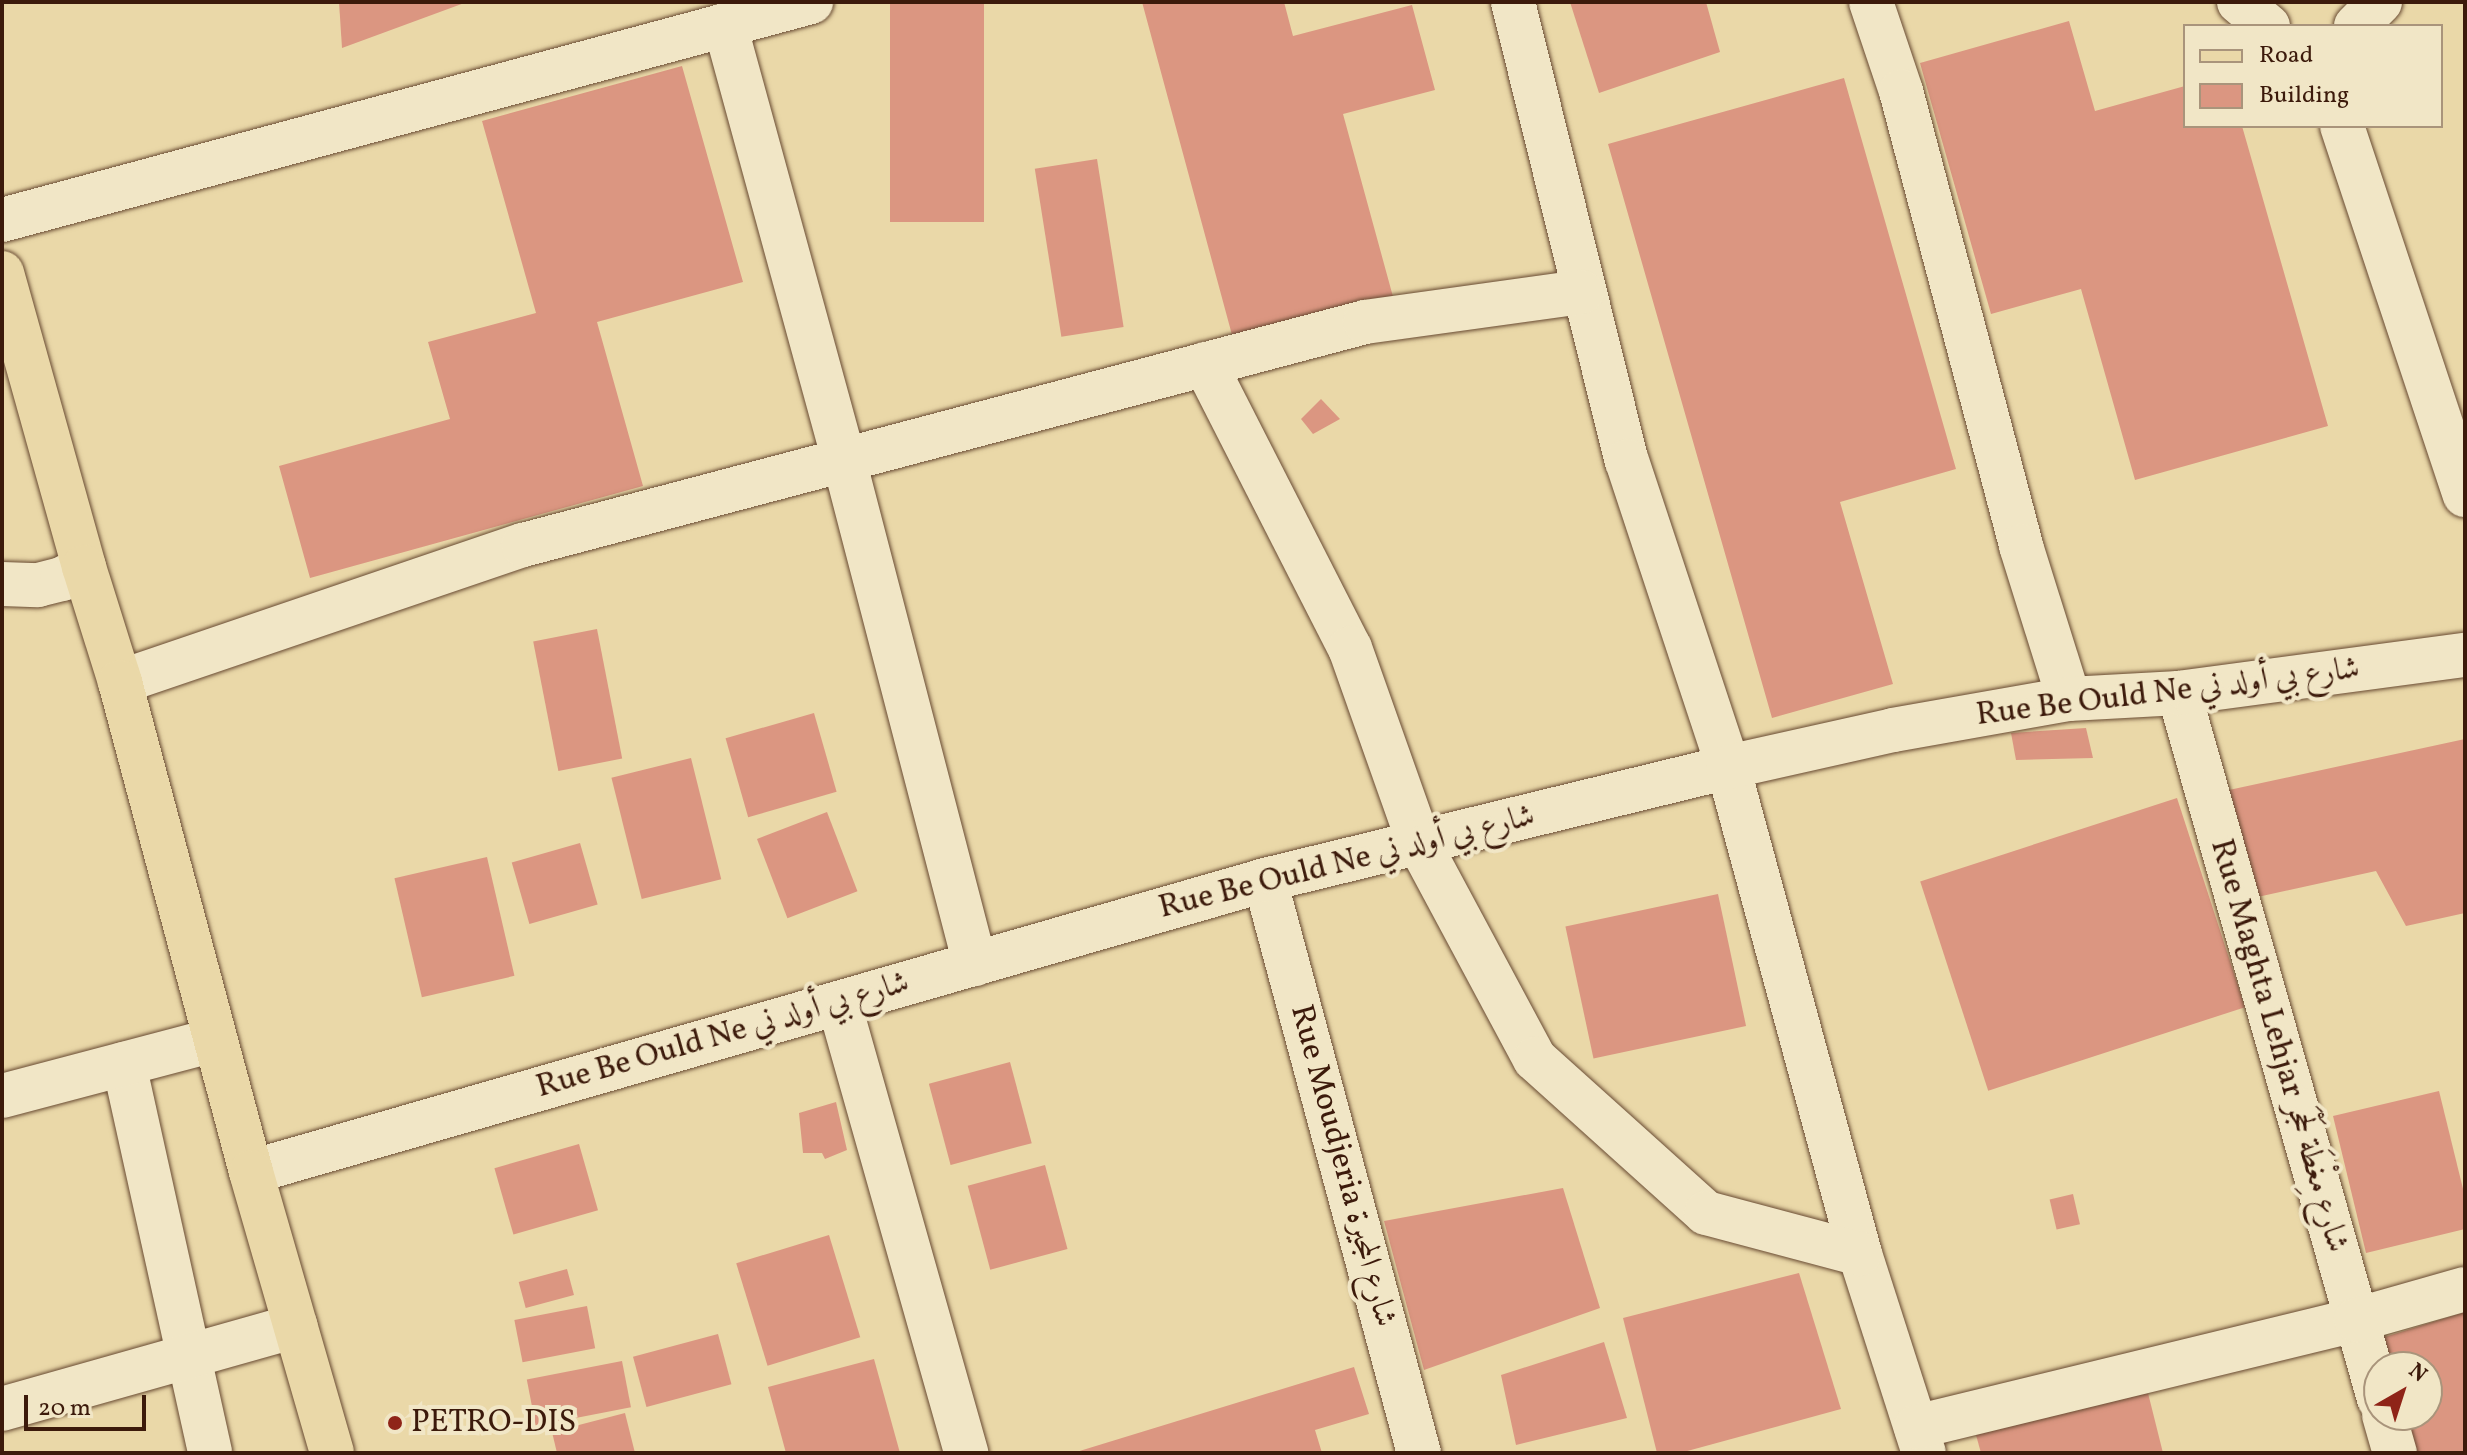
<!DOCTYPE html>
<html>
<head>
<meta charset="utf-8">
<style>
  body { margin:0 }
  #map { position:relative; width:2467px; height:1455px; overflow:hidden; background:#ead8a8; font-family:Vollkorn,Amiri,serif }
  div>[style] { position:absolute }
  [style*='--x'] { left:calc(var(--x)*1px); top:calc(var(--y)*1px); width:calc(var(--w)*1px); rotate:calc(var(--a)*1deg) }
  .building>* { inset:0; background:#db9681; transform-origin:0 0 }
  .roads { filter:drop-shadow(0 0 2px #684a32) drop-shadow(0 0 2px #684a32) }
  .minor>* { height:44px; margin:-22px; padding:0 22px; transform-origin:22px; border-radius:22px; background:#f1e6c6 }
  .major>* { height:44px; margin:-22px; padding:0 22px; transform-origin:22px; border-radius:22px; background:#ead8a8 }
  .dots>* { width:22px; height:22px; translate:-50% -50%; box-sizing:border-box; border:4px solid #f1e6c6; border-radius:50% }
  span { translate:-50% -50%; white-space:nowrap; text-align:center; line-height:1.15; -webkit-text-stroke:8px #f1e6c6; paint-order:stroke }
  .street-label { font-size:32px; color:#3c1a0b }
  .poi-label { font-size:32px; color:#3c1a0b }
  .left { translate:0 -50%; text-align:left }
  .frame { position:absolute; inset:0; border:4px solid #3c1a0b; pointer-events:none }
  .legend { position:absolute; left:2183px; top:24px; width:260px; height:104px; box-sizing:border-box; background:#f1e6c6; border:2px solid #a9947b; margin:0; padding:10px 14px; list-style:none; font-size:24px; color:#3c1a0b }
  .legend li { display:flex; align-items:center; gap:16px; height:40px }
  .legend b { width:40px; border:2px solid #a9947b }
  .north { position:absolute; left:2363px; top:1351px; width:80px; height:80px; box-sizing:border-box; background:#f1e6c6; border:2px solid #a9947b; border-radius:50%; rotate:39deg; font-size:22px; font-weight:700; line-height:32px; text-align:center; color:#3c1a0b }
  .north::after { content:''; display:block; margin:auto; width:28px; height:36px; background:#8f2418; clip-path:polygon(50% 0,100% 100%,50% 72%,0 100%) }
  .scale { position:absolute; left:24px; top:1395px; width:122px; height:36px; box-sizing:border-box; border:4px solid #3c1a0b; border-top:0; padding-left:10px; font-size:24px; line-height:28px; white-space:nowrap; color:#3c1a0b; -webkit-text-stroke:6px #f1e6c6; paint-order:stroke }
</style>
</head>
<body>
<div id="map">
  <div class="building">
    <i style="clip-path:polygon(339px 2px,467px 2px,342px 48px)"></i>
    <i style="left:890px;top:2px;width:94px;height:220px"></i>
    <i style="clip-path:polygon(1142px 2px,1284px 2px,1293px 36px,1412px 5px,1435px 90px,1343px 114px,1395px 304px,1235px 346px)"></i>
    <i style="clip-path:polygon(1570px 2px,1706px 2px,1720px 52px,1599px 93px)"></i>
    <i style="clip-path:polygon(2069px 21px,2095px 111px,2185px 86px,2185px 126px,2242px 126px,2328px 426px,2135px 480px,2081px 289px,1991px 314px,1920px 63px)"></i>
    <i style="clip-path:polygon(682px 66px,743px 282px,597px 322px,643px 486px,310px 578px,279px 466px,450px 419px,428px 342px,536px 313px,482px 121px)"></i>
    <i style="clip-path:polygon(1844px 78px,1956px 469px,1840px 502px,1893px 684px,1772px 718px,1608px 144px)"></i>
    <i style="left:1097px;top:159px;width:170px;height:63px;rotate:81deg"></i>
    <i style="clip-path:polygon(1321px 399px,1340px 419px,1313px 434px,1301px 419px)"></i>
    <i style="left:597px;top:629px;width:132px;height:65px;rotate:79deg"></i>
    <i style="left:814px;top:713px;width:82px;height:92px;rotate:74deg"></i>
    <i style="clip-path:polygon(2086px 728px,2093px 758px,2016px 760px,2011px 733px)"></i>
    <i style="clip-path:polygon(2465px 739px,2465px 913px,2406px 926px,2376px 871px,2253px 898px,2229px 790px)"></i>
    <i style="left:691px;top:758px;width:125px;height:82px;rotate:76deg"></i>
    <i style="left:2177px;top:798px;width:220px;height:270px;rotate:72deg"></i>
    <i style="left:827px;top:812px;width:85px;height:75px;rotate:69deg"></i>
    <i style="left:580px;top:843px;width:64px;height:71px;rotate:74deg"></i>
    <i style="left:487px;top:857px;width:122px;height:95px;rotate:77deg"></i>
    <i style="left:1718px;top:894px;width:135px;height:156px;rotate:78deg"></i>
    <i style="left:1010px;top:1062px;width:84px;height:84px;rotate:75deg"></i>
    <i style="clip-path:polygon(2439px 1091px,2465px 1197px,2465px 1229px,2366px 1253px,2333px 1116px)"></i>
    <i style="clip-path:polygon(836px 1102px,847px 1150px,825px 1159px,822px 1153px,803px 1153px,799px 1113px)"></i>
    <i style="left:579px;top:1144px;width:69px;height:88px;rotate:74deg"></i>
    <i style="left:1045px;top:1165px;width:87px;height:80px;rotate:75deg"></i>
    <i style="clip-path:polygon(1563px 1188px,1600px 1308px,1424px 1370px,1384px 1221px)"></i>
    <i style="left:2073px;top:1194px;width:31px;height:24px;rotate:77deg"></i>
    <i style="left:829px;top:1235px;width:107px;height:97px;rotate:73deg"></i>
    <i style="left:567px;top:1269px;width:27px;height:50px;rotate:75deg"></i>
    <i style="clip-path:polygon(1799px 1273px,1841px 1409px,1680px 1453px,1657px 1453px,1623px 1318px)"></i>
    <i style="left:587px;top:1306px;width:43px;height:74px;rotate:79deg"></i>
    <i style="clip-path:polygon(2465px 1312px,2465px 1453px,2412px 1453px,2400px 1415px,2427px 1415px,2427px 1367px,2384px 1367px,2375px 1340px)"></i>
    <i style="left:718px;top:1334px;width:52px;height:88px;rotate:75deg"></i>
    <i style="clip-path:polygon(1604px 1342px,1627px 1418px,1516px 1445px,1501px 1375px)"></i>
    <i style="clip-path:polygon(874px 1359px,900px 1453px,786px 1453px,768px 1387px)"></i>
    <i style="left:622px;top:1361px;width:47px;height:97px;rotate:79deg"></i>
    <i style="clip-path:polygon(1354px 1367px,1369px 1414px,1315px 1430px,1322px 1453px,1073px 1453px)"></i>
    <i style="clip-path:polygon(2148px 1393px,2163px 1453px,1981px 1453px,1976px 1435px)"></i>
    <i style="clip-path:polygon(625px 1413px,635px 1453px,557px 1453px,552px 1432px)"></i>
  </div>
  <div class="roads">
    <div class="minor">
      <i style="--x:1513;--y:2;--w:473;--a:76.1"></i>
      <i style="--x:1627;--y:461;--w:322;--a:71.7"></i>
      <i style="--x:1728;--y:767;--w:505;--a:74.83"></i>
      <i style="--x:1860;--y:1254;--w:209;--a:72.2"></i>
      <i style="--x:1871;--y:2;--w:94;--a:71.4"></i>
      <i style="--x:1901;--y:91;--w:471;--a:75.2"></i>
      <i style="--x:2021;--y:546;--w:160;--a:72.6"></i>
      <i style="--x:2239;--y:2;--w:38;--a:40"></i>
      <i style="--x:725;--y:25;--w:451;--a:74.7"></i>
      <i style="--x:844;--y:460;--w:521;--a:75.43"></i>
      <i style="--x:2356;--y:26;--w:34;--a:-45"></i>
      <i style="--x:2342;--y:126;--w:389;--a:71.6"></i>
      <i style="--x:2;--y:220;--w:838;--a:-15.08"></i>
      <i style="--x:1205;--y:364;--w:319;--a:63"></i>
      <i style="--x:1350;--y:648;--w:207;--a:70.5"></i>
      <i style="--x:1419;--y:843;--w:245;--a:61.8"></i>
      <i style="--x:1535;--y:1059;--w:230;--a:42"></i>
      <i style="--x:1706;--y:1213;--w:159;--a:14.9"></i>
      <i style="--x:2;--y:584;--w:36;--a:2"></i>
      <i style="--x:38;--y:585;--w:25;--a:-14"></i>
      <i style="--x:62;--y:579;--w:25;--a:-29"></i>
      <i style="--x:120;--y:682;--w:426;--a:-18.8"></i>
      <i style="--x:523;--y:545;--w:871;--a:-14.83"></i>
      <i style="--x:1365;--y:322;--w:219;--a:-7.9"></i>
      <i style="--x:2179;--y:693;--w:734;--a:74.18"></i>
      <i style="--x:1265;--y:880;--w:593;--a:74.96"></i>
      <i style="--x:839;--y:1003;--w:468;--a:74.2"></i>
      <i style="--x:124;--y:1064;--w:398;--a:77.5"></i>
      <i style="--x:2;--y:1096;--w:219;--a:-14.8"></i>
      <i style="--x:251;--y:1172;--w:1055;--a:-16.06"></i>
      <i style="--x:1265;--y:880;--w:477;--a:-13.7"></i>
      <i style="--x:1728;--y:767;--w:169;--a:-12.6"></i>
      <i style="--x:1893;--y:730;--w:179;--a:-10"></i>
      <i style="--x:2069;--y:699;--w:110;--a:-3.1"></i>
      <i style="--x:2179;--y:693;--w:289;--a:-7.6"></i>
      <i style="--x:2;--y:1409;--w:305;--a:-15.8"></i>
      <i style="--x:2384;--y:1415;--w:40;--a:74"></i>
      <i style="--x:1916;--y:1427;--w:453;--a:-13.7"></i>
      <i style="--x:2356;--y:1320;--w:113;--a:-15.9"></i>
    </div>
    <div class="major">
      <i style="--x:2;--y:273;--w:305;--a:74.4"></i>
      <i style="--x:84;--y:567;--w:121;--a:72.6"></i>
      <i style="--x:120;--y:682;--w:507;--a:75.03"></i>
      <i style="--x:251;--y:1172;--w:292;--a:73.9"></i>
    </div>
  </div>
  <div class="dots">
    <i style="left:395px;top:1423px;background:#8f2418"></i>
  </div>
  <div class="street-label">
    <span style="left:2168px;top:693px;rotate:-7deg">Rue Be Ould Ne شارع بي أولد ني</span>
    <span style="left:1347px;top:863px;rotate:-14deg">Rue Be Ould Ne شارع بي أولد ني</span>
    <span style="left:723px;top:1036px;rotate:-16deg">Rue Be Ould Ne شارع بي أولد ني</span>
    <span style="left:2278px;top:1046px;rotate:74deg">Rue Maghta Lehjar شارع مِغْطَة لَحْجَر</span>
    <span style="left:1342px;top:1166px;rotate:75deg">Rue Moudjeria شارع المجيرة</span>
  </div>
  <div class="poi-label">
    <span class="left" style="left:411px;top:1423px">PETRO-DIS</span>
  </div>
  <div class="frame"></div>
  <ul class="legend">
  <li><b style="height:10px;background:#ead8a8"></b>Road</li>
  <li><b style="height:22px;background:#db9681"></b>Building</li>
  </ul>
  <div class="north">N</div>
  <div class="scale">20 m</div>
</div>
</body>
</html>
